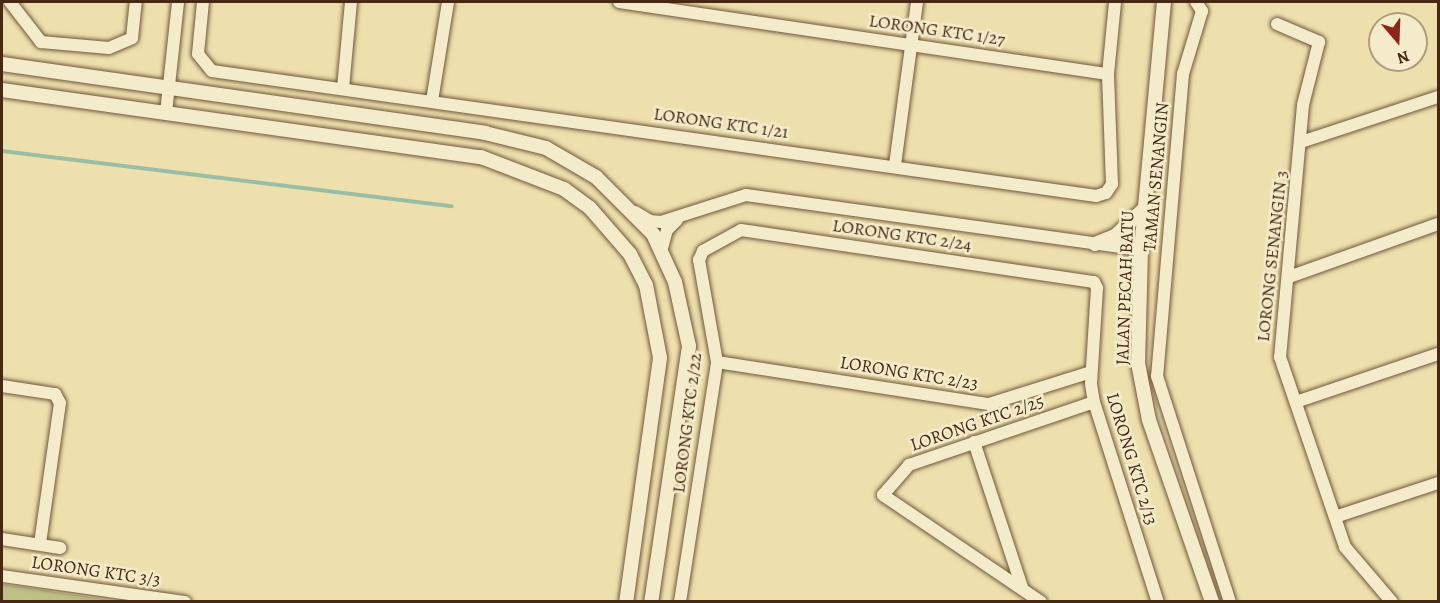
<!DOCTYPE html>
<html>
<head>
<meta charset="utf-8">
<style>
  body { margin:0 }
  #map { position:relative; width:1440px; height:603px; overflow:hidden; background:#eee0ad; font-family:Alegreya,serif }
  div>[style] { position:absolute }
  [style*='--x'] { left:calc(var(--x)*1px); top:calc(var(--y)*1px); width:calc(var(--w)*1px); rotate:calc(var(--a)*1deg) }
  .green>* { inset:0; background:#bfc085 }
  .stream>* { height:4px; margin:-2px; padding:0 2px; transform-origin:2px; border-radius:2px; background:#9abda6 }
  .roads { filter:drop-shadow(0 0 2px #6f573a) drop-shadow(0 0 2px #6f573a) }
  .minor>* { height:12px; margin:-6px; padding:0 6px; transform-origin:6px; border-radius:6px; background:#f4ebca }
  .tertiary>* { height:14px; margin:-7px; padding:0 7px; transform-origin:7px; border-radius:7px; background:#f4ebca }
  span { translate:-50% -50%; white-space:nowrap; text-align:center; line-height:1.15; -webkit-text-stroke:5px #f4ebca; paint-order:stroke }
  .street-label { font-size:18px; color:#452913 }
  .frame { position:absolute; inset:0; border:3px solid #452913; pointer-events:none }
  .north { position:absolute; left:1368px; top:12px; width:60px; height:60px; box-sizing:border-box; background:#f4ebca; border:2px solid #ae9d81; border-radius:50%; rotate:161deg; font-size:16px; font-weight:700; line-height:24px; text-align:center; color:#452913 }
  .north::after { content:''; display:block; margin:auto; width:21px; height:27px; background:#8f2418; clip-path:polygon(50% 0,100% 100%,50% 72%,0 100%) }
</style>
</head>
<body>
<div id="map">
  <div class="green">
    <i style="clip-path:polygon(2px 584px,116px 601px,2px 601px)"></i>
  </div>
  <div class="stream">
    <i style="--x:2;--y:151;--w:453;--a:7"></i>
  </div>
  <div class="roads">
    <div class="minor">
      <i style="--x:10;--y:2;--w:51;--a:52.2"></i>
      <i style="--x:41;--y:42;--w:68;--a:5"></i>
      <i style="--x:109;--y:48;--w:25;--a:-23"></i>
      <i style="--x:132;--y:38;--w:36;--a:-84"></i>
      <i style="--x:203;--y:2;--w:52;--a:95.5"></i>
      <i style="--x:198;--y:54;--w:22;--a:51"></i>
      <i style="--x:212;--y:71;--w:893;--a:8.05"></i>
      <i style="--x:1096;--y:196;--w:10;--a:-17"></i>
      <i style="--x:1106;--y:193;--w:11;--a:-56"></i>
      <i style="--x:1112;--y:184;--w:110;--a:-92.1"></i>
      <i style="--x:1108;--y:74;--w:72;--a:-84.4"></i>
      <i style="--x:619;--y:2;--w:494;--a:8.4"></i>
      <i style="--x:1196;--y:2;--w:11;--a:56"></i>
      <i style="--x:1202;--y:11;--w:66;--a:106.8"></i>
      <i style="--x:1183;--y:74;--w:303;--a:94.9"></i>
      <i style="--x:1157;--y:376;--w:237;--a:72.1"></i>
      <i style="--x:1277;--y:24;--w:46;--a:23.2"></i>
      <i style="--x:1319;--y:42;--w:65;--a:104.3"></i>
      <i style="--x:1303;--y:105;--w:253;--a:95.2"></i>
      <i style="--x:1280;--y:357;--w:201;--a:71.1"></i>
      <i style="--x:1345;--y:547;--w:72;--a:49.5"></i>
      <i style="--x:343;--y:88;--w:86;--a:-84.7"></i>
      <i style="--x:432;--y:101;--w:100;--a:-80.8"></i>
      <i style="--x:166;--y:113;--w:112;--a:-83.8"></i>
      <i style="--x:1301;--y:142;--w:144;--a:-18.2"></i>
      <i style="--x:895;--y:165;--w:164;--a:-82.3"></i>
      <i style="--x:635;--y:212;--w:17;--a:31"></i>
      <i style="--x:650;--y:221;--w:11;--a:5"></i>
      <i style="--x:661;--y:222;--w:89;--a:-17.6"></i>
      <i style="--x:746;--y:195;--w:399;--a:7.9"></i>
      <i style="--x:661;--y:252;--w:23;--a:-75"></i>
      <i style="--x:667;--y:230;--w:14;--a:-45"></i>
      <i style="--x:1289;--y:277;--w:158;--a:-19.6"></i>
      <i style="--x:717;--y:362;--w:275;--a:8.8"></i>
      <i style="--x:989;--y:404;--w:107;--a:-17.4"></i>
      <i style="--x:2;--y:386;--w:54;--a:8.6"></i>
      <i style="--x:55;--y:394;--w:10;--a:61"></i>
      <i style="--x:60;--y:403;--w:142;--a:98.1"></i>
      <i style="--x:1296;--y:402;--w:150;--a:-18.7"></i>
      <i style="--x:974;--y:442;--w:153;--a:71.7"></i>
      <i style="--x:1335;--y:517;--w:108;--a:-18.3"></i>
      <i style="--x:2;--y:539;--w:59;--a:8.8"></i>
      <i style="--x:2;--y:576;--w:185;--a:8.1"></i>
      <i style="--x:680;--y:602;--w:243;--a:-81.2"></i>
      <i style="--x:717;--y:362;--w:104;--a:-100"></i>
      <i style="--x:699;--y:260;--w:10;--a:-66"></i>
      <i style="--x:703;--y:251;--w:43;--a:-28.9"></i>
      <i style="--x:741;--y:230;--w:357;--a:8.4"></i>
      <i style="--x:1094;--y:282;--w:7;--a:63"></i>
      <i style="--x:1097;--y:288;--w:96;--a:93.6"></i>
      <i style="--x:1091;--y:384;--w:18;--a:81"></i>
      <i style="--x:1094;--y:402;--w:210;--a:72.3"></i>
      <i style="--x:1041;--y:602;--w:191;--a:-145.9"></i>
      <i style="--x:883;--y:495;--w:40;--a:-49"></i>
      <i style="--x:909;--y:465;--w:195;--a:-18.8"></i>
    </div>
    <div class="tertiary">
      <i style="--x:1164;--y:2;--w:249;--a:95.3"></i>
      <i style="--x:1141;--y:250;--w:113;--a:91.5"></i>
      <i style="--x:1138;--y:363;--w:58;--a:79.1"></i>
      <i style="--x:1149;--y:420;--w:193;--a:70.9"></i>
      <i style="--x:2;--y:64;--w:488;--a:8.1"></i>
      <i style="--x:485;--y:133;--w:63;--a:13.8"></i>
      <i style="--x:546;--y:148;--w:58;--a:30.1"></i>
      <i style="--x:596;--y:177;--w:81;--a:45"></i>
      <i style="--x:653;--y:234;--w:53;--a:65.4"></i>
      <i style="--x:675;--y:282;--w:66;--a:77.7"></i>
      <i style="--x:689;--y:346;--w:259;--a:98.4"></i>
      <i style="--x:2;--y:90;--w:484;--a:8"></i>
      <i style="--x:481;--y:157;--w:89;--a:21.1"></i>
      <i style="--x:564;--y:189;--w:32;--a:36"></i>
      <i style="--x:590;--y:208;--w:61;--a:49"></i>
      <i style="--x:630;--y:254;--w:35;--a:63"></i>
      <i style="--x:646;--y:285;--w:74;--a:79.1"></i>
      <i style="--x:660;--y:358;--w:246;--a:97.9"></i>
      <i style="--x:1095;--y:244;--w:22;--a:-22"></i>
      <i style="--x:1115;--y:236;--w:41;--a:-43"></i>
    </div>
  </div>
  <div class="street-label">
    <span style="left:937px;top:30px;rotate:8deg">LORONG KTC 1/27</span>
    <span style="left:721px;top:123px;rotate:8deg">LORONG KTC 1/21</span>
    <span style="left:1156px;top:177px;rotate:-85deg">TAMAN SENANGIN</span>
    <span style="left:902px;top:235px;rotate:8deg">LORONG KTC 2/24</span>
    <span style="left:1272px;top:256px;rotate:-84deg">LORONG SENANGIN 3</span>
    <span style="left:1125px;top:288px;rotate:-88deg">JALAN PECAH BATU</span>
    <span style="left:909px;top:373px;rotate:9deg">LORONG KTC 2/23</span>
    <span style="left:687px;top:423px;rotate:-83deg">LORONG KTC 2/22</span>
    <span style="left:977px;top:423px;rotate:-19deg">LORONG KTC 2/25</span>
    <span style="left:1132px;top:459px;rotate:73deg">LORONG KTC 2/13</span>
    <span style="left:96px;top:571px;rotate:8deg">LORONG KTC 3/3</span>
  </div>
  <div class="frame"></div>
  <div class="north">N</div>
</div>
</body>
</html>
